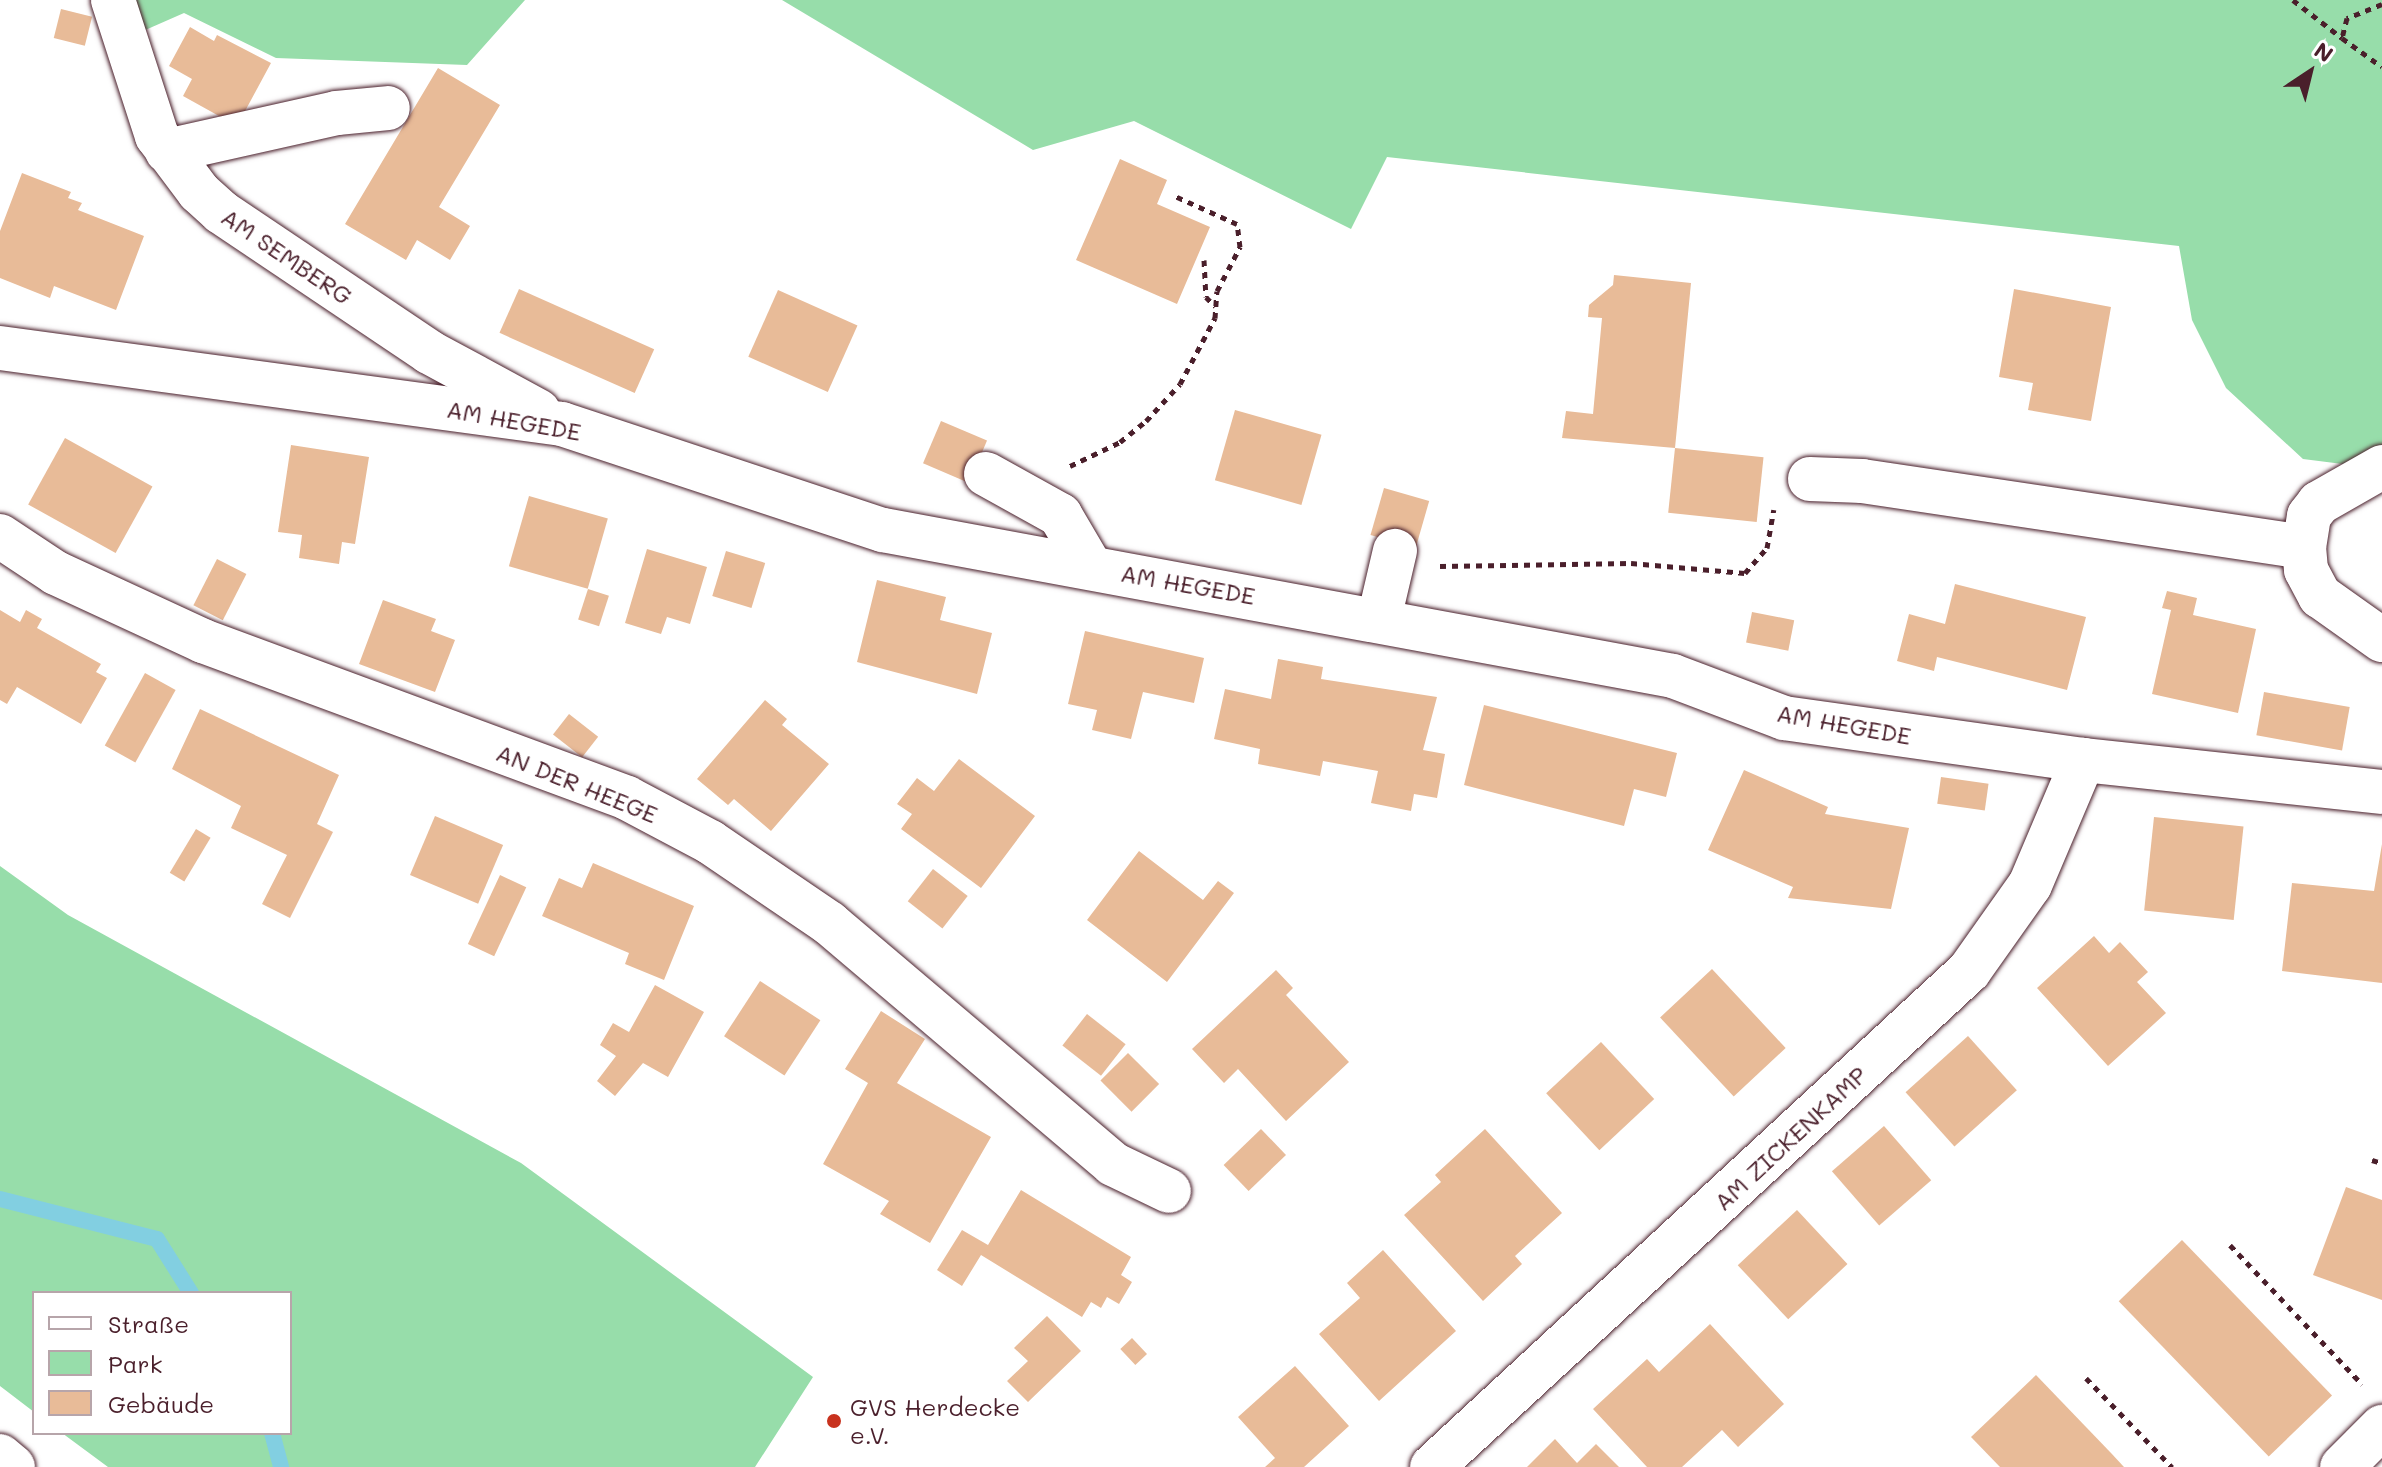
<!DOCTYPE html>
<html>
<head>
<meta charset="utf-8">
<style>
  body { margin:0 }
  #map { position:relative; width:2382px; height:1467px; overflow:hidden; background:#fff; font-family:Mali,sans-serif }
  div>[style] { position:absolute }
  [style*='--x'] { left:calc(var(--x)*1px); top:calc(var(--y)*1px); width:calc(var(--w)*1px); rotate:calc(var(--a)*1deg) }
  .green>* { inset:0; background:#97ddaa }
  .stream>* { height:16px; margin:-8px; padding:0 8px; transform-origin:8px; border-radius:8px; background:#82cfe1 }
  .building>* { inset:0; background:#e8bb98; transform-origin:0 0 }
  .path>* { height:5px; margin-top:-2.5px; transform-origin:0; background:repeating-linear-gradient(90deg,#4a1f2b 0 6px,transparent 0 12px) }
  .roads { filter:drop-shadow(0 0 2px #4a1f2b) drop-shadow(0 0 2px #4a1f2b) }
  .minor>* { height:44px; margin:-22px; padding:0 22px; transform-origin:22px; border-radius:22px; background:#fff }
  .dots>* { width:22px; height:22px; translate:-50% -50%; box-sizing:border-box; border:4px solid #fff; border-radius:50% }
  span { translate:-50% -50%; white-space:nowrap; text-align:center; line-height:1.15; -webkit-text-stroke:6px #fff; paint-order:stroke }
  .street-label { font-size:24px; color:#4a1f2b }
  .poi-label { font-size:24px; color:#4a1f2b }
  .left { translate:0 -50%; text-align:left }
  .legend { position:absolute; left:32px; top:1291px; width:260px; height:144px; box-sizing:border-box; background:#fff; border:2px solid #b7a5aa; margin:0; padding:10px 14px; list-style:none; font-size:24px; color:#4a1f2b }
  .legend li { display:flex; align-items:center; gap:16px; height:40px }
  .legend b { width:40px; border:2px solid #b7a5aa }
  .north { position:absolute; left:2270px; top:32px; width:80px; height:80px; -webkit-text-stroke:6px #fff; paint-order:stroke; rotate:35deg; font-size:22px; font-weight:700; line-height:32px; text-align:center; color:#4a1f2b }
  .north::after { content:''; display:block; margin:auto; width:28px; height:36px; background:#4a1f2b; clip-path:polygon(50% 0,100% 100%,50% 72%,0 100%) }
</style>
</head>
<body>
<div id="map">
  <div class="green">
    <i style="clip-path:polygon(132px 0,525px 0,467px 65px,276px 58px,184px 13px,143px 31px)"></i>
    <i style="clip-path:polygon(782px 0,2382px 0,2382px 469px,2303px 459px,2226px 388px,2192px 320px,2179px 246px,1387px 157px,1351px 229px,1134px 121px,1033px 150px)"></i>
    <i style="clip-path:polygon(0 866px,68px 915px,521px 1163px,813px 1377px,755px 1467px,108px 1467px,62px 1433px,290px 1433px,290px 1293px,34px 1293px,34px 1412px,0 1386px)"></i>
  </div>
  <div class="stream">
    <i style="--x:0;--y:1199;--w:162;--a:14.3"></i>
    <i style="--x:157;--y:1239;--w:64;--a:57.8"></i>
    <i style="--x:272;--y:1433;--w:35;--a:75"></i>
  </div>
  <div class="building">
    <i style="left:61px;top:9px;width:32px;height:30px;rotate:14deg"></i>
    <i style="clip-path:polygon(190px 27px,214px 41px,217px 35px,271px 63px,237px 126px,183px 96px,192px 79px,169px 66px)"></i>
    <i style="clip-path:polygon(438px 68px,500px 105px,439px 207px,470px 226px,450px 260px,417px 240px,406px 260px,345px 224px)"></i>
    <i style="clip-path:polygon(1120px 159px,1167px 180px,1157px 204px,1210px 227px,1177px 304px,1076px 260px)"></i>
    <i style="clip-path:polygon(22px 173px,71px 192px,68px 198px,82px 203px,78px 210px,144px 236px,116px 310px,54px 286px,50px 298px,0 278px,0 231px)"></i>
    <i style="clip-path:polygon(1614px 275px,1691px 283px,1675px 448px,1562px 438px,1566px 411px,1593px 414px,1602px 318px,1588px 317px,1589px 305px,1613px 285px)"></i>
    <i style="left:519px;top:289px;width:148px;height:48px;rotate:24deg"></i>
    <i style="clip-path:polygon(2014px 289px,2111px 307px,2091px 421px,2028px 410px,2033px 383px,1999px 377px)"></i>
    <i style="left:778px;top:290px;width:87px;height:73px;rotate:24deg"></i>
    <i style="left:1235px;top:410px;width:90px;height:73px;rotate:16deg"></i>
    <i style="left:941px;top:421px;width:50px;height:46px;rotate:23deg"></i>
    <i style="left:65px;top:438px;width:100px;height:76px;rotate:29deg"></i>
    <i style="clip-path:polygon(291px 445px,369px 457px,355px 544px,342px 542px,339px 564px,299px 558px,302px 535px,278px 532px)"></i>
    <i style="left:1675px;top:448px;width:89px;height:65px;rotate:6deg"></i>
    <i style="left:1384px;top:488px;width:47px;height:49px;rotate:16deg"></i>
    <i style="left:529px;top:496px;width:82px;height:73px;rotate:16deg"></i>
    <i style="clip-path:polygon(647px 549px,707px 567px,690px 624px,667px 617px,661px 634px,625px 623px)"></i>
    <i style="left:726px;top:551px;width:41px;height:47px;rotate:17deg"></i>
    <i style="left:217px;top:559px;width:33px;height:52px;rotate:27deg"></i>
    <i style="clip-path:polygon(877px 580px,946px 597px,940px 620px,992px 633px,977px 694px,857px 662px)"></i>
    <i style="clip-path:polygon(1955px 584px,2086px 617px,2067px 690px,1937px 657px,1934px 671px,1897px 661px,1909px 614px,1945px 624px)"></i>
    <i style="left:588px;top:589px;width:22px;height:32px;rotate:18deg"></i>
    <i style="clip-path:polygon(2167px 591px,2197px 598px,2193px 615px,2256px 629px,2238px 713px,2152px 694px,2171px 610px,2162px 608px)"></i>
    <i style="clip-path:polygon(383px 600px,436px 619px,431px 631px,455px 640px,435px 692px,359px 664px)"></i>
    <i style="clip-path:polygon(0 610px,20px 622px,26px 610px,42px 619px,37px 628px,101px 664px,96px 672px,107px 678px,81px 724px,17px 687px,7px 704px,0 700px)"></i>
    <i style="left:1752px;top:612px;width:43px;height:31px;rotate:11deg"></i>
    <i style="clip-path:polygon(1085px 631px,1204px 658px,1194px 703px,1143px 692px,1131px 739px,1092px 730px,1097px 710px,1068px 704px)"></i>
    <i style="clip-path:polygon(1278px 659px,1323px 667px,1321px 679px,1437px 697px,1423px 750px,1445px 754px,1437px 798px,1414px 794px,1411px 811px,1371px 803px,1378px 771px,1323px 761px,1320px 776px,1258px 764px,1260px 749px,1214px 739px,1225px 689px,1271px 699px)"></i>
    <i style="left:145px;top:673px;width:35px;height:83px;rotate:29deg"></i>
    <i style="left:2264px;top:692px;width:87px;height:44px;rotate:10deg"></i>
    <i style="clip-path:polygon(765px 700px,787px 719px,782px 725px,829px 764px,771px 831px,734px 799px,728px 805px,697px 779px)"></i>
    <i style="clip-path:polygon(1484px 705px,1677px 753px,1666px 797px,1634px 789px,1624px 826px,1464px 785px)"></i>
    <i style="clip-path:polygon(200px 709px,339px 775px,317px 824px,333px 832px,290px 918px,262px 904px,287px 855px,231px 828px,241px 806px,172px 769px)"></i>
    <i style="left:569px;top:714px;width:37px;height:26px;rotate:38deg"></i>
    <i style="clip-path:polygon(959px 759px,1035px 816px,981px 888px,901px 829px,912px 814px,897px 804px,917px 778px,934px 791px)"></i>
    <i style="clip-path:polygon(1744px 770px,1828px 807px,1825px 814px,1909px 828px,1891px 909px,1788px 898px,1793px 887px,1708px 850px)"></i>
    <i style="left:1941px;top:777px;width:48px;height:27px;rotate:8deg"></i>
    <i style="left:435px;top:816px;width:74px;height:64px;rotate:23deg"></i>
    <i style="left:2154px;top:817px;width:90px;height:94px;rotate:6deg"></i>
    <i style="left:196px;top:829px;width:17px;height:51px;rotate:31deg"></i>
    <i style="clip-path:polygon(2382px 844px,2382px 983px,2282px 971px,2292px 883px,2374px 891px)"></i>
    <i style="clip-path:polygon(1139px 851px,1203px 900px,1218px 881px,1234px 893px,1167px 982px,1087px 920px)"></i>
    <i style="clip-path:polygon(593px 863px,694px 906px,664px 980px,625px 964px,629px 953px,542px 916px,559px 878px,582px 888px)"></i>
    <i style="left:933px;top:869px;width:44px;height:41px;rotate:38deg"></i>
    <i style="left:500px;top:875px;width:29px;height:76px;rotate:25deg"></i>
    <i style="clip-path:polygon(2094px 936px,2109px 953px,2120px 942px,2148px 972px,2137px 982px,2166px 1013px,2108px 1066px,2037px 988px)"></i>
    <i style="left:1712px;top:969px;width:108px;height:71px;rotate:47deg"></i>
    <i style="clip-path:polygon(1276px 970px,1293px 988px,1286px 995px,1349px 1062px,1286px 1121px,1238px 1069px,1224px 1083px,1192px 1049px)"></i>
    <i style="left:760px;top:981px;width:72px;height:66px;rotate:33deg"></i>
    <i style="clip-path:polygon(655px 985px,704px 1012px,668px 1077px,643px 1063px,615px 1096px,597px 1081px,616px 1056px,600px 1045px,613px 1023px,629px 1032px)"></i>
    <i style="clip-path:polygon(881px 1011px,925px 1039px,897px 1083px,991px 1137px,930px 1243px,880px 1214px,889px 1201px,823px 1164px,868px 1083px,845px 1069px)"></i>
    <i style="left:1087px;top:1014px;width:49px;height:40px;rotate:38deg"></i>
    <i style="left:1968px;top:1036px;width:73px;height:84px;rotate:48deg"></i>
    <i style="left:1601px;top:1042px;width:78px;height:75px;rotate:47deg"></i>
    <i style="left:1128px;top:1053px;width:44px;height:39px;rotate:45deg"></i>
    <i style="left:1884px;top:1126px;width:72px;height:69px;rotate:49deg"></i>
    <i style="left:1261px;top:1129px;width:36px;height:52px;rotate:46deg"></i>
    <i style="clip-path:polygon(1485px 1129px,1562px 1213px,1515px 1256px,1522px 1264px,1483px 1301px,1404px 1215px,1441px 1182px,1435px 1175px)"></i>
    <i style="clip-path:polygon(2346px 1187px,2382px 1200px,2382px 1300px,2313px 1275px)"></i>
    <i style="clip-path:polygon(1021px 1190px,1131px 1257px,1121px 1275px,1132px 1282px,1119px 1304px,1107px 1297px,1101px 1308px,1091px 1302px,1082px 1317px,981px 1255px,962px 1286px,937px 1270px,962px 1230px,988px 1245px)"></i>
    <i style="left:1797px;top:1210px;width:74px;height:81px;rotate:47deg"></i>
    <i style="left:2182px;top:1240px;width:216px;height:88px;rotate:46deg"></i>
    <i style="clip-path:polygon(1383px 1250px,1456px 1331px,1379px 1401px,1319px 1334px,1360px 1298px,1347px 1283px)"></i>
    <i style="clip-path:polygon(1047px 1316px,1081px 1351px,1028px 1402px,1007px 1381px,1028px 1361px,1014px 1348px)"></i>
    <i style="clip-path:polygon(1710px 1324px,1784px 1404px,1738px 1447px,1722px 1430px,1682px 1467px,1647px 1467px,1593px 1409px,1647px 1359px,1659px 1372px)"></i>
    <i style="left:1132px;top:1338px;width:22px;height:16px;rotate:47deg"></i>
    <i style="clip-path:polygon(1295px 1366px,1349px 1426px,1304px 1467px,1265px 1467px,1275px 1458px,1238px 1417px)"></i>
    <i style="clip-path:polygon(2036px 1375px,2111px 1453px,2124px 1467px,2000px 1467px,1971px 1437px)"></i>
    <i style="clip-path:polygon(1555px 1439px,1577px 1463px,1596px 1444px,1619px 1467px,1527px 1467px)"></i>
  </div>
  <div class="path">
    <i style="--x:2293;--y:0;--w:62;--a:37.8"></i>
    <i style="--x:2382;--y:4;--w:38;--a:158"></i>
    <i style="--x:2347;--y:18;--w:21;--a:104"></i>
    <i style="--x:2342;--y:38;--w:49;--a:35.9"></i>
    <i style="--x:1204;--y:260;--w:37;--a:87"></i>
    <i style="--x:1206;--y:297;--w:13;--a:45"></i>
    <i style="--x:1070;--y:466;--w:55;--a:-25.6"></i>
    <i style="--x:1120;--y:442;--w:33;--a:-39"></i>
    <i style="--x:1146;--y:421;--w:50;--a:-47.4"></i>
    <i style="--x:1180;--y:384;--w:75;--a:-62.1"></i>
    <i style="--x:1215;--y:318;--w:27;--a:-86"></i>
    <i style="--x:1217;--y:291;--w:50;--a:-62.4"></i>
    <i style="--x:1240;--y:247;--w:23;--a:-97"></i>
    <i style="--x:1237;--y:224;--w:68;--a:-155.7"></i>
    <i style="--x:1440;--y:566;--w:191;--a:-0.9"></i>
    <i style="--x:1631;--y:563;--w:114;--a:5"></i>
    <i style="--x:1745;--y:573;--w:33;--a:-49"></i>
    <i style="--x:1767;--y:548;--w:39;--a:-80"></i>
    <i style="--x:2372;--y:1160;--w:10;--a:17"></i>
    <i style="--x:2230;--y:1245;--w:192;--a:46.5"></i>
    <i style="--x:2086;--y:1378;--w:124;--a:46"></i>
  </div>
  <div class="roads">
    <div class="minor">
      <i style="--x:113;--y:0;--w:143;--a:72.1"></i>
      <i style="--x:157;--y:136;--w:70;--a:53.1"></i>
      <i style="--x:199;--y:192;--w:30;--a:42"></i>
      <i style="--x:221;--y:212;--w:251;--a:33.9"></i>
      <i style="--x:429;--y:352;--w:124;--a:28.4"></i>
      <i style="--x:167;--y:151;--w:174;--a:-12.6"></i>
      <i style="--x:337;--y:113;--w:51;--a:-5.6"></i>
      <i style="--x:0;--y:348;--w:567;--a:7.7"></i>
      <i style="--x:562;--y:424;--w:338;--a:18.3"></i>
      <i style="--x:883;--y:530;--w:803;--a:10.47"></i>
      <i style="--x:1673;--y:676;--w:119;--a:20.7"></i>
      <i style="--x:1784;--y:718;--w:302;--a:8"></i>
      <i style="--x:2083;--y:760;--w:301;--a:6.1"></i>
      <i style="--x:2382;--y:467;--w:73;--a:150.3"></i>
      <i style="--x:2319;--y:503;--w:16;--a:128"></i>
      <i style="--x:2309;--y:516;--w:31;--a:99"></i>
      <i style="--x:2304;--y:547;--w:23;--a:85"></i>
      <i style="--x:2306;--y:570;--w:30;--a:62"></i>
      <i style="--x:2320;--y:596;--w:76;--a:35.4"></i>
      <i style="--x:986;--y:474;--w:85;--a:29"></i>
      <i style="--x:1060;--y:515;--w:59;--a:59.5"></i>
      <i style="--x:1810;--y:479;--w:52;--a:2.2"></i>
      <i style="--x:1862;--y:481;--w:447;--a:8.5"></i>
      <i style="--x:0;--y:536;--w:67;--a:33.5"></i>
      <i style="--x:56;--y:573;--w:162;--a:24.8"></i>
      <i style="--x:203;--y:641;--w:452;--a:20.3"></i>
      <i style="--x:627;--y:798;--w:94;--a:27.9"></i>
      <i style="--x:710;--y:842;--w:144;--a:34.2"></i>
      <i style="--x:829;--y:923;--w:372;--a:40.3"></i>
      <i style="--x:1113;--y:1164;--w:62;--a:25.7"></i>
      <i style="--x:1379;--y:619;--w:70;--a:-76.8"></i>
      <i style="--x:0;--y:1456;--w:17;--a:40"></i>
      <i style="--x:1432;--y:1467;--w:731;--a:-42.73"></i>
      <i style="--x:1969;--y:971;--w:105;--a:-54.7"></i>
      <i style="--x:2030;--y:885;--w:136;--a:-67"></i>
      <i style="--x:2342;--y:1467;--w:57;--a:-45"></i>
    </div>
  </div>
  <div class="dots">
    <i style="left:834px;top:1421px;background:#c8321e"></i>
  </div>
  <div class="street-label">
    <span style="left:287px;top:256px;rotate:34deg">AM SEMBERG</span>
    <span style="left:514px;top:420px;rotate:10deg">AM HEGEDE</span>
    <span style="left:1188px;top:584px;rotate:10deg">AM HEGEDE</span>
    <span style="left:1844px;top:724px;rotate:10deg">AM HEGEDE</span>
    <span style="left:577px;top:783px;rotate:22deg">AN DER HEEGE</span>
    <span style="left:1790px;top:1138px;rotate:-43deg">AM ZICKENKAMP</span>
  </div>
  <div class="poi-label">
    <span class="left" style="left:850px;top:1421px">GVS Herdecke<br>e.V.</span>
  </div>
  <ul class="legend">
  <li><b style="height:10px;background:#fff"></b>Straße</li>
  <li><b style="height:22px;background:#97ddaa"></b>Park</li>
  <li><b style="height:22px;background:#e8bb98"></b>Gebäude</li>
  </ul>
  <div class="north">N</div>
</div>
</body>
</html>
